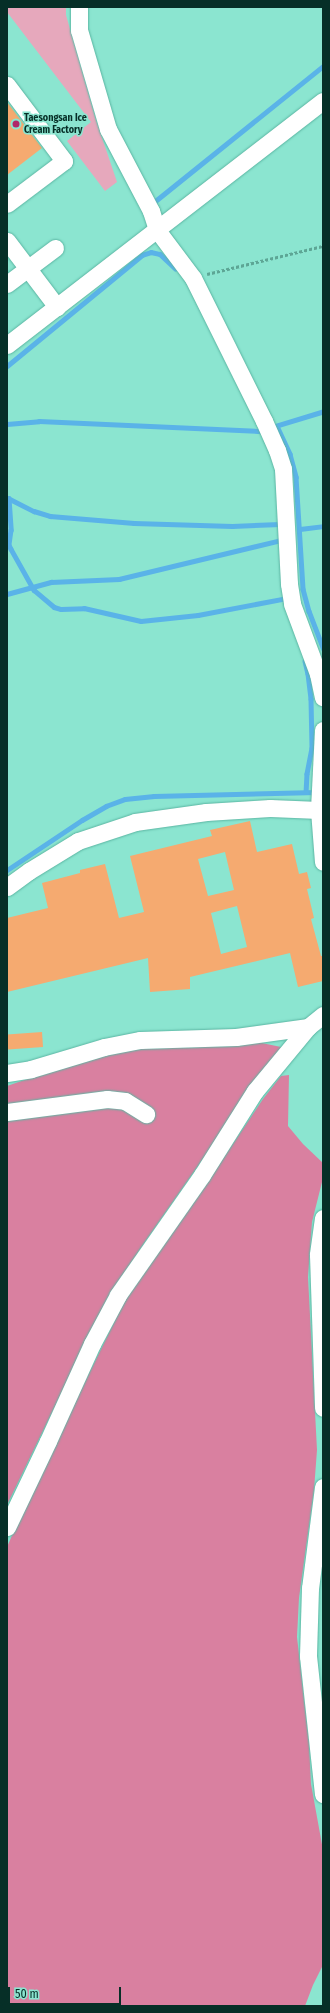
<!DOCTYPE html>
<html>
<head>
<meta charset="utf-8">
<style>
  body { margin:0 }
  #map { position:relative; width:330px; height:2013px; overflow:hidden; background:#8be5d0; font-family:"Fira Sans Condensed",sans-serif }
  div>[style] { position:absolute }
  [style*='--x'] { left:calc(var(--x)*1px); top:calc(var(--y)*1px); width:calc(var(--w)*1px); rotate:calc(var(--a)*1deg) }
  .green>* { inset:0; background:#e6a8bc }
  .forest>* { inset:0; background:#d980a0 }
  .stream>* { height:4.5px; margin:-2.25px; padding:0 2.25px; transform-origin:2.25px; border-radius:2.25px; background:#5ab3e8 }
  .building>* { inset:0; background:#f5aa70; transform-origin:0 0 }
  .path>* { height:2.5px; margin-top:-1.25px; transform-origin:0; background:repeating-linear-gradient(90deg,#5da695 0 3px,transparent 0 5px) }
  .roads { filter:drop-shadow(0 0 1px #5bb5a2) drop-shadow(0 0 1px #5bb5a2) }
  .minor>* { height:17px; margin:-8.5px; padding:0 8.5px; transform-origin:8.5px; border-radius:8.5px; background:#fff }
  .dots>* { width:11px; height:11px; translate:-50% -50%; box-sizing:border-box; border:2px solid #8be5d0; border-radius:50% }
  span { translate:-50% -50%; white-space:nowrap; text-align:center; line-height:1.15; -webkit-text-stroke:3px #8be5d0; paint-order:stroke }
  .poi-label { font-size:10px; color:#062f27; font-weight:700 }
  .left { translate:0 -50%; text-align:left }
  .frame { position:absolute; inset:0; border:8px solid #062f27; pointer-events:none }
  .scale { position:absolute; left:8px; top:1987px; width:113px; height:18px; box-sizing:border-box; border:2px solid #062f27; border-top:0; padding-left:5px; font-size:12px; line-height:14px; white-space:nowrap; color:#062f27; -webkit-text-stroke:3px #8be5d0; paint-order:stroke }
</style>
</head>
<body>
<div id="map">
  <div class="green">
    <i style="clip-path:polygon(7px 7px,66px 7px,66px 15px,96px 120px,117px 182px,105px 191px,67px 141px,91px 122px,7px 12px)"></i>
  </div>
  <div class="forest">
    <i style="clip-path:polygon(257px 1042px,281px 1047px,144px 1243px,107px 1299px,7px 1505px,7px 1116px,69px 1107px,143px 1106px,7px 1106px,7px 1086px,106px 1052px,150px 1046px)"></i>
    <i style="clip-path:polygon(289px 1075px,288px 1126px,303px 1144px,323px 1163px,323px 1178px,312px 1222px,308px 1277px,317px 1450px,314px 1490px,299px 1598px,297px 1637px,309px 1743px,311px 1784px,323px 1850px,323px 1965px,313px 1985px,305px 2006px,7px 2006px,7px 1547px,30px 1494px,132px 1286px,192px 1205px,263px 1099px,281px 1076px)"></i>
  </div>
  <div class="stream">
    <i style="--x:154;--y:202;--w:217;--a:-38.8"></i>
    <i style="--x:7;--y:366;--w:175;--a:-39.4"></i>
    <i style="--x:142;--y:255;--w:9;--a:-18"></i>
    <i style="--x:151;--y:252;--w:9;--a:13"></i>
    <i style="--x:160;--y:254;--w:21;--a:43"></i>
    <i style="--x:323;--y:412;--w:48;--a:163.1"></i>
    <i style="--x:277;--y:426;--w:31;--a:65"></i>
    <i style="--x:290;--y:454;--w:24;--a:75"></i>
    <i style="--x:296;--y:477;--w:112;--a:86.4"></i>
    <i style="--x:303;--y:589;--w:23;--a:75"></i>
    <i style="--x:309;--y:611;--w:40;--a:69"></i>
    <i style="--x:7;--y:424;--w:32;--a:-5"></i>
    <i style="--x:39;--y:421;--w:223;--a:2.6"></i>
    <i style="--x:8;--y:498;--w:29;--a:27"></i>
    <i style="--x:34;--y:511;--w:17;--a:17"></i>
    <i style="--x:50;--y:516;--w:84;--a:4.8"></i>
    <i style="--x:134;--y:523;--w:98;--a:1.8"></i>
    <i style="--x:232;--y:526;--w:48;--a:-2.4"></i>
    <i style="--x:9;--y:498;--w:32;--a:86"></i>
    <i style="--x:11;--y:530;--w:15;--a:98"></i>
    <i style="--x:9;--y:545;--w:4;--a:63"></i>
    <i style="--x:11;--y:549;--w:47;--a:60.7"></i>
    <i style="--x:34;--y:590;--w:26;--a:40"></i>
    <i style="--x:54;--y:607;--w:7;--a:16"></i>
    <i style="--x:61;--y:609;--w:23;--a:-2"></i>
    <i style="--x:84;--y:608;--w:58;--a:12.8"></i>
    <i style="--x:141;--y:621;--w:57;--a:-6"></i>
    <i style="--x:198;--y:615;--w:91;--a:-10.8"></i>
    <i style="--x:300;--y:529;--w:23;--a:-7"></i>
    <i style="--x:7;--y:594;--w:46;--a:-15.3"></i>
    <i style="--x:51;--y:582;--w:68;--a:-2.5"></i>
    <i style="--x:119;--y:579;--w:167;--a:-13.5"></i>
    <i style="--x:305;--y:661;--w:13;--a:77"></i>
    <i style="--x:308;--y:674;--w:25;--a:83"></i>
    <i style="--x:311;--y:699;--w:49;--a:88.8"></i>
    <i style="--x:312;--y:748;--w:26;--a:101"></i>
    <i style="--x:307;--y:774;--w:18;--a:93"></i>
    <i style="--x:7;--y:870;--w:90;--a:-33.7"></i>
    <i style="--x:82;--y:820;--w:28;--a:-30"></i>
    <i style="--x:106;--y:806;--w:20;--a:-20"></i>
    <i style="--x:125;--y:799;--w:29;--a:-6"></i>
    <i style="--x:154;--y:796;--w:163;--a:-1.4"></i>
  </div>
  <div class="building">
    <i style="clip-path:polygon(7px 102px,42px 148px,7px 175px)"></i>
    <i style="clip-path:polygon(evenodd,250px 821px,257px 852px,292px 844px,299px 874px,307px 872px,311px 888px,307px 889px,314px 918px,311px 919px,321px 956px,323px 956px,323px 981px,298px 987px,290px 953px,190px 977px,190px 989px,150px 992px,148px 958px,7px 992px,7px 918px,48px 908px,42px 883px,80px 873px,80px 870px,105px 864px,119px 918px,144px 912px,130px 856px,212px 836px,210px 830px,250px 821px,225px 852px,234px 890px,208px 896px,198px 859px,225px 852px,250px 821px,237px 906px,247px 947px,221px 954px,211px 913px,237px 906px)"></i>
    <i style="left:42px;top:1032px;width:15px;height:35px;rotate:86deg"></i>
  </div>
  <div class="path">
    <i style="--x:207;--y:274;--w:119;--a:-13.6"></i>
  </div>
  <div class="roads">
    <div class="minor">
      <i style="--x:79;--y:7;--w:23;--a:90"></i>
      <i style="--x:79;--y:30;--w:103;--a:73.7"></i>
      <i style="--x:108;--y:129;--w:93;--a:62.3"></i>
      <i style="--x:151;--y:211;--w:20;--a:72"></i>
      <i style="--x:157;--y:230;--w:60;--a:53.1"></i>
      <i style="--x:193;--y:278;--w:160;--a:63.6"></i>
      <i style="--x:264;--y:421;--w:32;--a:66"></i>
      <i style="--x:277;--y:450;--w:20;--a:72"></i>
      <i style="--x:283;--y:469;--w:115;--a:87"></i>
      <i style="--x:289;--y:584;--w:20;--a:81"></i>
      <i style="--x:292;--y:604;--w:75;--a:69.6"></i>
      <i style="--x:318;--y:674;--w:24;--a:78"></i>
      <i style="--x:7;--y:85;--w:95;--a:53.1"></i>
      <i style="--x:64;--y:161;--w:71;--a:143"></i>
      <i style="--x:7;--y:241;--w:83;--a:52.9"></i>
      <i style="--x:7;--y:284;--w:60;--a:-36.9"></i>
      <i style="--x:7;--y:345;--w:399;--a:-37.7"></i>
      <i style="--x:323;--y:730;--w:80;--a:92.9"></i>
      <i style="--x:319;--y:810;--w:52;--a:85.6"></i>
      <i style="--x:7;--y:887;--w:27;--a:-36"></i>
      <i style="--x:29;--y:871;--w:57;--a:-31.5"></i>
      <i style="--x:78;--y:841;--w:60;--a:-18.4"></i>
      <i style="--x:135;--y:822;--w:72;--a:-8"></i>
      <i style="--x:206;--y:812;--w:64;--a:-3.6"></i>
      <i style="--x:270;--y:808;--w:49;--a:2.3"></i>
      <i style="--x:7;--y:1073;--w:24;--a:-9"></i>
      <i style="--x:31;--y:1069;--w:76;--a:-16.8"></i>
      <i style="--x:104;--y:1047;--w:37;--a:-11"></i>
      <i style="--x:140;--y:1040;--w:96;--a:-1.8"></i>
      <i style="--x:236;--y:1037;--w:73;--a:-7.9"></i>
      <i style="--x:7;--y:1112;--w:101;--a:-7.4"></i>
      <i style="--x:107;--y:1099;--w:18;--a:6"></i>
      <i style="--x:125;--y:1101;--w:25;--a:32"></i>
      <i style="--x:323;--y:1218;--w:37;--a:98"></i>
      <i style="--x:318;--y:1255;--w:153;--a:88.1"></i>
      <i style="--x:323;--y:1487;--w:102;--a:97.3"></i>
      <i style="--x:310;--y:1588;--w:68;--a:91.7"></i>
      <i style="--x:308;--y:1656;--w:139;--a:83.8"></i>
      <i style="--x:7;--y:1527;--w:95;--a:-64.5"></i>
      <i style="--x:48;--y:1441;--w:107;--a:-65.6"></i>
      <i style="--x:92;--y:1344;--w:55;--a:-62"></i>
      <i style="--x:118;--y:1295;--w:146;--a:-55"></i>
      <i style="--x:202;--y:1175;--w:99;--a:-57.8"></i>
      <i style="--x:255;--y:1091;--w:83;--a:-50.4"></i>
      <i style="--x:308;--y:1027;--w:19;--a:-39"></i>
    </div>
  </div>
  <div class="dots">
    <i style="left:16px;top:124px;background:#b12868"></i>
  </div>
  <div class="poi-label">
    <span class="left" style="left:24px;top:124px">Taesongsan Ice<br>Cream Factory</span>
  </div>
  <div class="frame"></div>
  <div class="scale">50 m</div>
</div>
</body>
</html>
